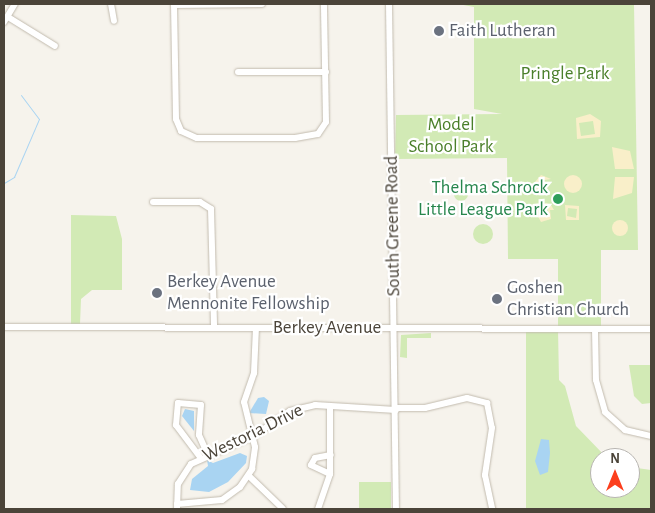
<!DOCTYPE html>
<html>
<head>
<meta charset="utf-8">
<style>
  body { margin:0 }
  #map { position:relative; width:655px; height:513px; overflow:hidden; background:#f6f3ec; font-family:"Alegreya Sans",sans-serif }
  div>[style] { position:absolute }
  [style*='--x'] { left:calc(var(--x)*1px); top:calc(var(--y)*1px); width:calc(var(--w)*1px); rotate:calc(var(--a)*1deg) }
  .green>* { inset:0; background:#d2eab5; transform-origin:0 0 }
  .round { border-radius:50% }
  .sand>* { inset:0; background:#f9efc9 }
  .water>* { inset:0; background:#a9d4f2 }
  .stream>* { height:1px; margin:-0.5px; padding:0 0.5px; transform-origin:0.5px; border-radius:0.5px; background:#a9d4f2 }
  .roads { filter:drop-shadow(0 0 1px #c2bbae) drop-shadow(0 0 1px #c2bbae) }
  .minor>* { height:6px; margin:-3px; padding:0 3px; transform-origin:3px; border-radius:3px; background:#fff }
  .dots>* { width:14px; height:14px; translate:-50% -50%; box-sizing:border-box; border:2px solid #fff; border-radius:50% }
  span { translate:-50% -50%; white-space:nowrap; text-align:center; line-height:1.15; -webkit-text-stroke:4.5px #fff; paint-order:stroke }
  .worship-label { font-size:19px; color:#5b616d }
  .left { translate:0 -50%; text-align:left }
  .park-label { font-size:19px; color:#4a7f2a }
  .leisure-label { font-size:19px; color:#27864d }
  .right { translate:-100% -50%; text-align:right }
  .street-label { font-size:19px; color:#4b4439 }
  .frame { position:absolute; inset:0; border:5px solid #4b4439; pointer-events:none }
  .north { position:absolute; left:590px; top:448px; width:50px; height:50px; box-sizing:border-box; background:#fff; border:1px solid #b7b4b0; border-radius:50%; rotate:0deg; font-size:14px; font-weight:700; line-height:20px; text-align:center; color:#4b4439 }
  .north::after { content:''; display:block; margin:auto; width:18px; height:22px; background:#fc3f1d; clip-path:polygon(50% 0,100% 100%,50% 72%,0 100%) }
</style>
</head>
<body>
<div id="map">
  <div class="green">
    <i style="clip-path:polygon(458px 4px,634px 4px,638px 250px,601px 250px,601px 329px,558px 329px,559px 380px,565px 386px,576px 426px,607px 458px,600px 458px,600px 488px,630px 488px,630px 467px,651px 470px,651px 509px,526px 509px,526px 329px,558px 329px,558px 259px,508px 259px,507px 158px,395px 159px,396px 115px,502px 114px,474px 109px,474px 7px)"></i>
    <i class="round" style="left:454px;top:187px;width:14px;height:14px"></i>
    <i style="clip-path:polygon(71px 215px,116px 216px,122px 239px,122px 290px,92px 290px,81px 299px,80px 324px,71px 324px)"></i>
    <i class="round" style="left:473px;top:224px;width:20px;height:20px"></i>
    <i style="clip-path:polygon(431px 333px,431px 338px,407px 338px,407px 358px,400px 357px,401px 335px)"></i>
    <i style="clip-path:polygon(629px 365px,651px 365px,651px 403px,642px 404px,634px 396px)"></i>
    <i style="left:359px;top:482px;width:32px;height:26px"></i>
  </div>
  <div class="sand">
    <i style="clip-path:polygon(evenodd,590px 114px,601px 121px,600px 137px,577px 139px,576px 118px,590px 114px,593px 121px,595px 134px,581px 136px,579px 123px,593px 121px)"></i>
    <i style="clip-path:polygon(612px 147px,630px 151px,634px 169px,615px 169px)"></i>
    <i style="clip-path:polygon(541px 175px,551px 179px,539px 181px,538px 191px,534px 183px)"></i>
    <i class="round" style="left:564px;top:175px;width:18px;height:18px"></i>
    <i style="clip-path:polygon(615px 177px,634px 177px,632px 193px,613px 199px)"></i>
    <i style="clip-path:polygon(evenodd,546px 203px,551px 205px,554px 210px,550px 210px,551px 219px,541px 222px,535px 211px,546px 203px,540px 208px,548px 208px,548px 217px,539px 217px,540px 208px)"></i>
    <i style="clip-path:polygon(evenodd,565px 205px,579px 206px,579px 220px,566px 220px,565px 205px,568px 208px,577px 209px,576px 218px,567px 216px,568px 208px)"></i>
    <i class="round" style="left:612px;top:220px;width:16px;height:16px"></i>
  </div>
  <div class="water">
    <i style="clip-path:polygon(264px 397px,269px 401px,266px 414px,249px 413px,258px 398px)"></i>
    <i style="clip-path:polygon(185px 409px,194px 411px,194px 431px,182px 416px)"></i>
    <i style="clip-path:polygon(541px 439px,549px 440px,550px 453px,548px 472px,540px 475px,535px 461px)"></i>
    <i style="clip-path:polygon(240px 453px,247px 456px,246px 463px,228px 482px,209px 492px,190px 490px,192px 479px,208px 466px,207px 460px,213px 463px)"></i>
  </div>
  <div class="stream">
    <i style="--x:4;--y:183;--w:12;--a:-31"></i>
    <i style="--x:14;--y:177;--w:63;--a:-66.7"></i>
    <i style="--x:39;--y:119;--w:30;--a:-127"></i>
  </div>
  <div class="roads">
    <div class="minor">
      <i style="--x:111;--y:4;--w:17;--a:80"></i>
      <i style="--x:174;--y:4;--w:115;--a:89"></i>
      <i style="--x:176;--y:119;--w:13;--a:67"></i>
      <i style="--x:181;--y:131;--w:17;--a:24"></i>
      <i style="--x:197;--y:138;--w:98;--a:0"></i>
      <i style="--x:295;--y:138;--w:23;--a:-10"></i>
      <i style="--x:318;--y:134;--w:14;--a:-56"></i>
      <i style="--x:326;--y:122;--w:118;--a:-91"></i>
      <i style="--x:389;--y:4;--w:505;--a:89.21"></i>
      <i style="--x:174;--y:5;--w:88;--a:-0.7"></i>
      <i style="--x:8;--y:17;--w:55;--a:31.7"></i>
      <i style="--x:4;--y:22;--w:21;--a:-59"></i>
      <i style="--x:238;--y:72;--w:88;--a:0"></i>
      <i style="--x:153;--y:202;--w:47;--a:0"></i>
      <i style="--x:200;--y:202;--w:13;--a:32"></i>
      <i style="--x:211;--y:209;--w:118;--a:88.5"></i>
      <i style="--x:4;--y:327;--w:647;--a:0.18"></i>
      <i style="--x:595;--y:329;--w:51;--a:88.9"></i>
      <i style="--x:596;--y:380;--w:33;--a:74"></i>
      <i style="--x:605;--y:412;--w:27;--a:42"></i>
      <i style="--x:625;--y:430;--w:27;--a:13"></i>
      <i style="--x:396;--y:408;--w:29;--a:0"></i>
      <i style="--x:425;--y:408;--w:43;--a:-13.4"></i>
      <i style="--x:467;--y:398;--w:21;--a:14"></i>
      <i style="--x:487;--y:403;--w:25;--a:79"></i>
      <i style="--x:492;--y:428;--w:48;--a:98.5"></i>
      <i style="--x:485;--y:475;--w:35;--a:78"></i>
      <i style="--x:200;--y:457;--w:40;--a:-127"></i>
      <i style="--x:176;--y:425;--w:22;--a:-85"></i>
      <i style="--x:178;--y:403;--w:23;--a:5"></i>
      <i style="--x:201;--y:405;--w:30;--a:94"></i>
      <i style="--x:199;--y:435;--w:20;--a:66"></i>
      <i style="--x:330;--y:474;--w:21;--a:-155"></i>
      <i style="--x:311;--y:465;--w:8;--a:-60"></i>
      <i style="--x:315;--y:458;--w:16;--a:-11"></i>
      <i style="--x:249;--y:476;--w:47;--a:44.1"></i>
      <i style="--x:177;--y:504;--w:45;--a:-5.1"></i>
      <i style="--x:222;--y:500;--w:22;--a:-36"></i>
      <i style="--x:240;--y:487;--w:22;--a:-56"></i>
      <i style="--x:252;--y:469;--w:22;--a:-82"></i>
      <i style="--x:255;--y:447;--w:46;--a:-103.7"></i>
      <i style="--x:244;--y:402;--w:31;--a:-71"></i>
      <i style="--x:254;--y:373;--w:45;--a:-87.5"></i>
      <i style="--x:177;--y:509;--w:25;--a:-88"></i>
      <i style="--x:178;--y:484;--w:24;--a:-57"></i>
      <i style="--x:191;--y:464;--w:67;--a:-23.9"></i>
      <i style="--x:252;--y:437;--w:46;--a:-34.4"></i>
      <i style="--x:290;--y:411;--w:26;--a:-13"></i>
      <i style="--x:315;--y:405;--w:81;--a:3.5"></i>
      <i style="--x:318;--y:509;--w:37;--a:-71"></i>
      <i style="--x:330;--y:474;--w:68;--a:-90"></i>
    </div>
  </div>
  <div class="dots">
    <i style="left:439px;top:31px;background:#6b7280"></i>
    <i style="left:558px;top:199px;background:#2e9e5b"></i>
    <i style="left:157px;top:293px;background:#6b7280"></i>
    <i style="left:497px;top:299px;background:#6b7280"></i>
  </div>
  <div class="worship-label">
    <span class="left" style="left:449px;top:31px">Faith Lutheran</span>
    <span class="left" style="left:167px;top:293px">Berkey Avenue<br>Mennonite Fellowship</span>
    <span class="left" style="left:507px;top:299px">Goshen<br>Christian Church</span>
  </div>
  <div class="park-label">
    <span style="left:565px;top:74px">Pringle Park</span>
    <span style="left:451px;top:136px">Model<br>School Park</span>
  </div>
  <div class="leisure-label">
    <span class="right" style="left:548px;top:199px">Thelma Schrock<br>Little League Park</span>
  </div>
  <div class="street-label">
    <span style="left:393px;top:226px;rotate:-91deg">South Greene Road</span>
    <span style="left:327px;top:328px">Berkey Avenue</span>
    <span style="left:253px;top:433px;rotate:-26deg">Westoria Drive</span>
  </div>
  <div class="frame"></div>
  <div class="north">N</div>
</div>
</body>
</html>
